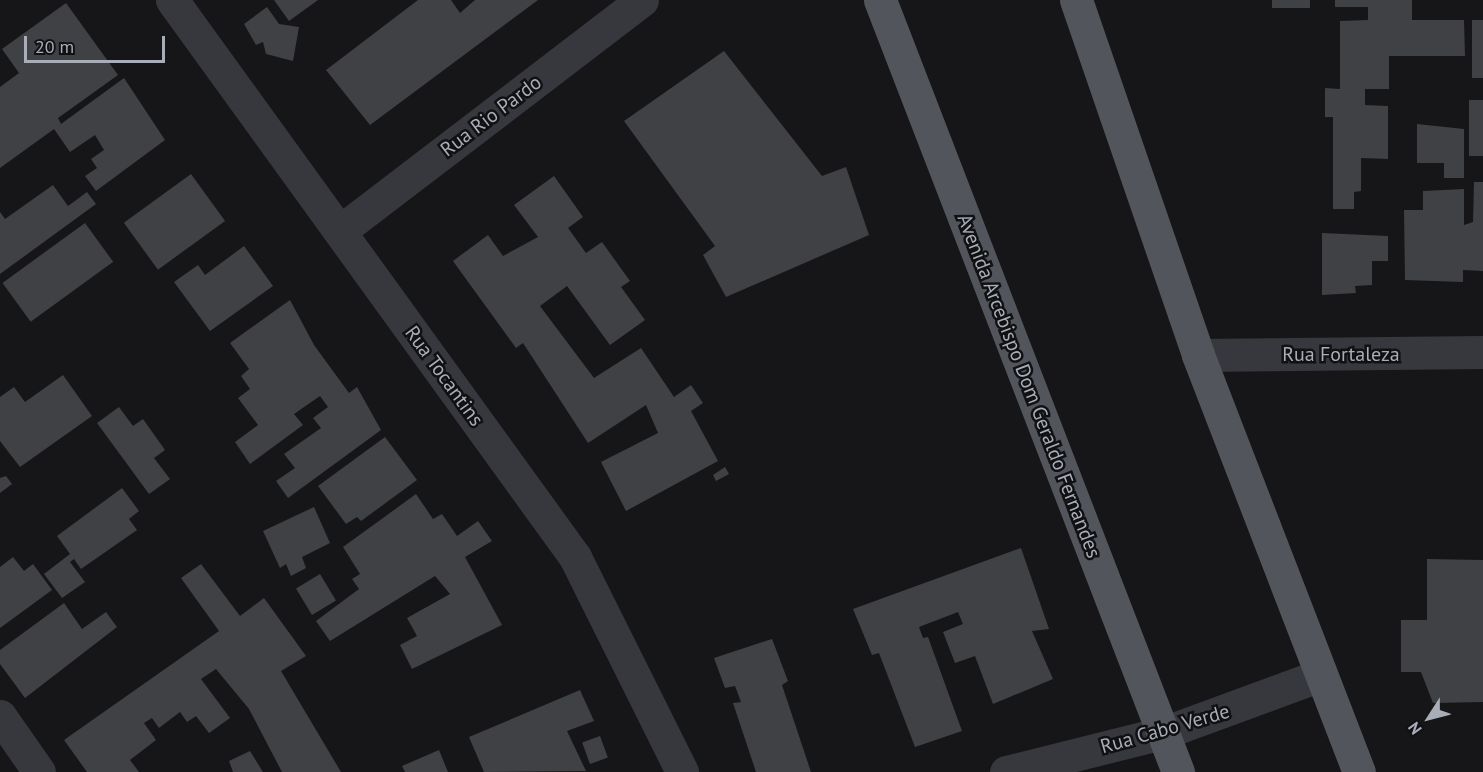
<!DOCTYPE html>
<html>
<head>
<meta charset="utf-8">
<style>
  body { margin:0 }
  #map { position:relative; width:1483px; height:772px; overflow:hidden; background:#161618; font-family:"PT Sans",sans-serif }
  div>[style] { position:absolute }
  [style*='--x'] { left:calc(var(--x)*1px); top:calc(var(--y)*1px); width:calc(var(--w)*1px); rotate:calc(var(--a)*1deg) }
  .building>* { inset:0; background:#404145; transform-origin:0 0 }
  .minor>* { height:33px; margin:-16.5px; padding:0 16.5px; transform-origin:16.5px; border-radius:16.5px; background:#37383d }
  .major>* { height:33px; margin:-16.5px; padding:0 16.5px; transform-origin:16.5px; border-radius:16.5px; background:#53555c }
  span { translate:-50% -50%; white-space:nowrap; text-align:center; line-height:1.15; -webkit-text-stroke:5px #111113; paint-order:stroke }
  .street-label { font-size:20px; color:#a8adb8 }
  .north { position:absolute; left:1399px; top:688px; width:60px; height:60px; -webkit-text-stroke:4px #111113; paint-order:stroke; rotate:234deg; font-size:16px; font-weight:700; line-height:24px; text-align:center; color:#a8adb8 }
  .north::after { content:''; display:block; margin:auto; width:21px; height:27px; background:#a8adb8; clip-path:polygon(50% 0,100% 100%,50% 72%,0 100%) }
  .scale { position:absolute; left:24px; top:36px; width:141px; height:27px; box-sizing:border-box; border:3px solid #a8adb8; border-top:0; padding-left:8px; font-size:18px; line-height:21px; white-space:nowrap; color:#a8adb8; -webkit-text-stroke:4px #111113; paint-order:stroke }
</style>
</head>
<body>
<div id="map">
  <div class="building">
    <i style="clip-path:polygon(274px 0,318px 0,289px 21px)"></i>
    <i style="clip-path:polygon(418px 0,451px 0,460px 13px,475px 0,538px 0,370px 125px,326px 70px)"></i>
    <i style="left:1272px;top:0;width:38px;height:8px"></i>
    <i style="clip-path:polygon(1335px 0,1412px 0,1412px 20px,1464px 20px,1465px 56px,1389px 56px,1389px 89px,1365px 89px,1365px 105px,1388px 106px,1388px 159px,1361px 158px,1361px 191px,1354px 192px,1354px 209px,1333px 209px,1333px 117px,1325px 117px,1325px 88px,1340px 89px,1340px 21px,1368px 20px,1368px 7px,1335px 7px)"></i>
    <i style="clip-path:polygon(66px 3px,118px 75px,58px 118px,61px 124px,124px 78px,165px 140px,96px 191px,85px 176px,97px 168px,91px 159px,104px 150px,95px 135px,70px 152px,54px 129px,0 168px,0 87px,19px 73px,2px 49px)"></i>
    <i style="clip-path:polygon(267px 7px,279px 24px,299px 27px,293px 61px,266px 54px,263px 42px,256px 45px,244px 24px)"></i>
    <i style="left:1472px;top:20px;width:11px;height:58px"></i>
    <i style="clip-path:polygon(724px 51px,822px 176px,846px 167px,869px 235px,726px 297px,703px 255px,715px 246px,624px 121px)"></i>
    <i style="left:1469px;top:100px;width:14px;height:56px"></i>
    <i style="clip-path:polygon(1417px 124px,1464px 129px,1464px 178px,1444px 178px,1444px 163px,1417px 163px)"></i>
    <i style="left:191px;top:174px;width:58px;height:83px;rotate:54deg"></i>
    <i style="clip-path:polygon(554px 176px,583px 217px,568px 228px,586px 253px,602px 242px,630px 281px,621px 287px,645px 320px,610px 345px,567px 286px,540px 306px,594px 378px,641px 348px,674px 397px,691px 385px,703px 403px,691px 411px,718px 461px,626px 511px,601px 462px,658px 433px,646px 405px,588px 443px,523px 343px,516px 348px,453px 261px,488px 235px,503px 256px,538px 237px,514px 205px)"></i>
    <i style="clip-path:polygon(1474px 182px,1483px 182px,1483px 271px,1463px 270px,1463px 282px,1405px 280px,1404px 210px,1423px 210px,1423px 191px,1464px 189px,1464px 225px,1473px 222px)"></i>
    <i style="clip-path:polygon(53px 185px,68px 206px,87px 192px,96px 204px,0 274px,0 212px,5px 219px)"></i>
    <i style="left:85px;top:223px;width:48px;height:102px;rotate:54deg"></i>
    <i style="clip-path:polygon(1322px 233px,1388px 236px,1388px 261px,1372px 261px,1372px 285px,1355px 286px,1356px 293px,1322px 295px)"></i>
    <i style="clip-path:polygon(244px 246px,273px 286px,210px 331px,174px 282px,198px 265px,205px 275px)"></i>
    <i style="clip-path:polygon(290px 300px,314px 345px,349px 393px,357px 387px,381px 430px,288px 498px,276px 481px,295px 468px,284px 454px,321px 428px,313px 418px,328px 407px,320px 396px,294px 414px,303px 425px,250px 464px,235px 442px,258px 425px,238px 398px,250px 389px,241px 376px,249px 369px,230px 343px)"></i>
    <i style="clip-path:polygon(63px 375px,92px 416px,20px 467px,0 441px,0 397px,14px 387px,25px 402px)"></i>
    <i style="clip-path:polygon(119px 407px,133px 426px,143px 419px,165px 450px,154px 458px,170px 479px,149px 494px,97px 423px)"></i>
    <i style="clip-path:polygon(385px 437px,417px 480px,361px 521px,357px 517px,346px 524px,318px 486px)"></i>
    <i style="clip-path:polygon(725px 467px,729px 474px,716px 481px,713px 475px)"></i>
    <i style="clip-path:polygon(6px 476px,12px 484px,0 493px,0 478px)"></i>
    <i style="clip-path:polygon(122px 488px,139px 511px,129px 519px,137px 530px,81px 569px,74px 559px,70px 562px,85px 582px,62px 598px,44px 574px,70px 554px,57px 536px)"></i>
    <i style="clip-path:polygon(416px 494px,433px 519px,442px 514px,457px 536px,478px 521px,492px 541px,465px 557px,502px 625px,412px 669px,400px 645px,417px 636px,407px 618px,450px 594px,435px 576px,330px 641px,316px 621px,359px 589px,352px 579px,360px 574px,343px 547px)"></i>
    <i style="clip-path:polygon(314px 507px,330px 543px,302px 557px,306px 568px,291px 576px,286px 564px,280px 568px,263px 531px)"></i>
    <i style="clip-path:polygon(1021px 548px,1049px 629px,1032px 631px,1053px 679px,993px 704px,975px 656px,955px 663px,943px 632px,963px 624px,958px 612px,919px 627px,923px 638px,928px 637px,962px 731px,915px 747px,879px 653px,872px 655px,853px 609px)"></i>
    <i style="clip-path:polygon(13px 557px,24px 571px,33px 564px,52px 590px,0 628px,0 567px)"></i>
    <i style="clip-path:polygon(1427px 559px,1483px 560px,1483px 702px,1433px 703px,1421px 672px,1401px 672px,1401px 620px,1427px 620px)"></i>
    <i style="clip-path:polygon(201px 564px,240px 616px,264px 598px,306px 656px,281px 671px,341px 772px,282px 772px,249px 709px,216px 669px,201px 679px,230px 718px,209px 733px,196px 716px,187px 722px,180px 712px,159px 728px,152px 718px,144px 723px,156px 740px,130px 760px,139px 772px,87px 772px,64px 740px,219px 631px,181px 578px)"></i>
    <i style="left:320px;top:574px;width:31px;height:28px;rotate:59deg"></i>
    <i style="clip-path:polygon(64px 603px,82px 629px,106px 612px,117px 627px,25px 698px,0 664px,0 650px)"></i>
    <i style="clip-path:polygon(772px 639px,788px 681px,782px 685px,811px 772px,756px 772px,733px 703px,741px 702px,735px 686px,725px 688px,714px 658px)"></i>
    <i style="clip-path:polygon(580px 690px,594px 721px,567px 731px,586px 771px,484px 772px,469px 737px)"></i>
    <i style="left:600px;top:736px;width:23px;height:19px;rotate:70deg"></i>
    <i style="clip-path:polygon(439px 750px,448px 772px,405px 772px,402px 766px)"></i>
    <i style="clip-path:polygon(250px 751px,263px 772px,233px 772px,229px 761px)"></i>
  </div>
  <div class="minor">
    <i style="--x:172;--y:0;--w:688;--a:54.11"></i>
    <i style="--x:575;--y:557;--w:240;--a:63.5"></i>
    <i style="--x:340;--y:231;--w:380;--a:-37.4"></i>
    <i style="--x:1198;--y:355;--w:285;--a:-0.6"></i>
    <i style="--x:0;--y:716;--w:68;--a:55.1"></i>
    <i style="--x:1006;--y:772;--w:162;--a:-14"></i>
    <i style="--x:1163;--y:733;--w:168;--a:-20.2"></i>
  </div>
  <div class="major">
    <i style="--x:880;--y:0;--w:828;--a:68.89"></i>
    <i style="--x:1076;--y:0;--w:375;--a:71"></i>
    <i style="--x:1198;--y:355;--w:447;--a:68.9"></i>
  </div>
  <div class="street-label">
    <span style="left:491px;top:116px;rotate:-37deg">Rua Rio Pardo</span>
    <span style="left:1341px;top:354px">Rua Fortaleza</span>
    <span style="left:444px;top:376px;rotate:54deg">Rua Tocantins</span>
    <span style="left:1029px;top:386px;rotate:69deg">Avenida Arcebispo Dom Geraldo Fernandes</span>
    <span style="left:1165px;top:729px;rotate:-16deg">Rua Cabo Verde</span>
  </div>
  <div class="north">N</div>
  <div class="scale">20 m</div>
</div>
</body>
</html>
